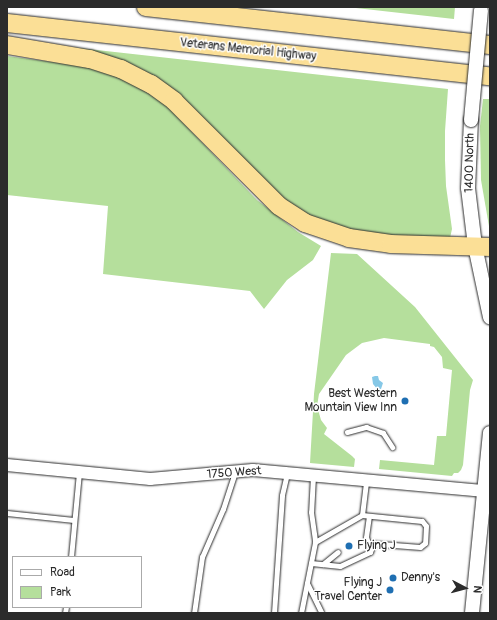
<!DOCTYPE html>
<style>
body{margin:0}
#map{position:relative;width:497px;height:620px;overflow:hidden;background:#fff;font-family:Pangolin,sans-serif}
div>[style]{position:absolute}
.green>*{inset:0;background:#b5df9c}
.water>*{inset:0;background:#86c8e7}
.roads{filter:drop-shadow(0 0 1px #2b2b2b) drop-shadow(0 0 1px #2b2b2b)}
.service>*{height:5px;margin:-2.5px;padding:0 2.5px;transform-origin:2.5px;border-radius:2.5px;background:#fff}
.tertiary>*{height:12px;margin:-6px;padding:0 6px;transform-origin:6px;border-radius:6px;background:#fff}
.secondary>*{height:14px;margin:-7px;padding:0 7px;transform-origin:7px;border-radius:7px;background:#fff}
.motorway>*{height:18px;margin:-9px;padding:0 9px;transform-origin:9px;border-radius:9px;background:#fbdf96}
.bridges{filter:drop-shadow(0 0 1px #2b2b2b) drop-shadow(0 0 1px #2b2b2b)}
.secondary-bridge>*{height:14px;margin:-7px;padding:0 7px;transform-origin:7px;border-radius:7px;background:#fff}
.dots>*{width:11px;height:11px;translate:-50% -50%;box-sizing:border-box;border:2px solid #fff;border-radius:50%}
span{translate:-50% -50%;white-space:nowrap;text-align:center;line-height:1.15;-webkit-text-stroke:3px #fff;paint-order:stroke}
.street-label{font-size:12px;color:#2b2b2b}
.poi-label{font-size:12px;color:#2b2b2b}
.right{translate:-100% -50%;text-align:right}
.left{translate:0 -50%;text-align:left}
.frame{position:absolute;inset:0;border:8px solid #2b2b2b;pointer-events:none}
.legend{position:absolute;left:12px;top:556px;width:130px;height:52px;box-sizing:border-box;background:#fff;border:1px solid #aaa;margin:0;padding:5px 7px;list-style:none;font-size:12px;color:#2b2b2b}
.legend li{display:flex;align-items:center;gap:8px;height:20px}
.legend b{width:20px;border:1px solid #aaa}
.north{position:absolute;left:445px;top:568px;width:40px;height:40px;-webkit-text-stroke:3px #fff;paint-order:stroke;rotate:96deg;font-size:11px;font-weight:700;line-height:16px;text-align:center;color:#2b2b2b}
.north::after{content:'';display:block;margin:auto;width:14px;height:18px;background:#2b2b2b;clip-path:polygon(50% 0,100% 100%,50% 72%,0 100%)}
</style>
<div id="map">
<div class="green">
<div style="clip-path:polygon(347px 7px,455px 7px,454px 19px)"></div>
<div style="clip-path:polygon(61px 46px,448px 89px,445px 131px,445px 160px,446px 186px,452px 229px,450px 238px,442px 239px,366px 234px,326px 225px,287px 204px,202px 120px)"></div>
<div style="clip-path:polygon(7px 56px,90px 67px,120px 78px,145px 91px,167px 106px,257px 200px,298px 232px,321px 246px,313px 260px,287px 280px,264px 309px,250px 291px,103px 274px,108px 206px,7px 195px)"></div>
<div style="clip-path:polygon(483px 99px,490px 99px,490px 232px,481px 180px,480px 126px)"></div>
<div style="clip-path:polygon(331px 253px,357px 254px,415px 307px,473px 380px,470px 390px,463px 465px,461px 470px,458px 473px,454px 473px,452px 476px,379px 469px,380px 460px,434px 465px,437px 436px,446px 436px,452px 370px,443px 368px,442px 357px,434px 347px,430px 346px,430px 344px,384px 338px,362px 343px,346px 355px,319px 394px,317px 406px,321px 420px,327px 428px,324px 434px,352px 456px,355px 459px,354px 467px,310px 463px,314px 394px)"></div>
</div>
<div class="water">
<div style="clip-path:polygon(375px 376px,378px 376px,379px 380px,383px 383px,381px 389px,378px 390px,373px 384px,372px 377px)"></div>
</div>
<div class="roads">
<div class="service">
<div style="left:347px;top:432px;width:20px;rotate:-15deg"></div>
<div style="left:366px;top:427px;width:18px;rotate:19deg"></div>
<div style="left:383px;top:433px;width:17px;rotate:57deg"></div>
<div style="left:313px;top:476px;width:36px;rotate:93deg"></div>
<div style="left:311px;top:512px;width:30px;rotate:82deg"></div>
<div style="left:7px;top:513px;width:67px;rotate:6deg"></div>
<div style="left:362px;top:515px;width:60px;rotate:5.7deg"></div>
<div style="left:422px;top:521px;width:6px;rotate:51deg"></div>
<div style="left:426px;top:526px;width:17px;rotate:93deg"></div>
<div style="left:425px;top:543px;width:6px;rotate:141deg"></div>
<div style="left:420px;top:547px;width:52px;rotate:-175.6deg"></div>
<div style="left:368px;top:543px;width:6px;rotate:-108deg"></div>
<div style="left:366px;top:537px;width:21px;rotate:-82deg"></div>
<div style="left:71px;top:557px;width:85px;rotate:-84.6deg"></div>
<div style="left:311px;top:563px;width:29px;rotate:6deg"></div>
<div style="left:340px;top:566px;width:33px;rotate:-25deg"></div>
<div style="left:370px;top:552px;width:9px;rotate:-69deg"></div>
<div style="left:323px;top:564px;width:19px;rotate:-39deg"></div>
<div style="left:307px;top:583px;width:32px;rotate:64deg"></div>
<div style="left:65px;top:613px;width:6px;rotate:-81deg"></div>
<div style="left:194px;top:613px;width:57px;rotate:-81.9deg"></div>
<div style="left:202px;top:557px;width:52px;rotate:-66.4deg"></div>
<div style="left:223px;top:509px;width:39px;rotate:-72deg"></div>
<div style="left:274px;top:613px;width:118px;rotate:-86.1deg"></div>
<div style="left:282px;top:495px;width:23px;rotate:-77deg"></div>
<div style="left:301px;top:613px;width:72px;rotate:-78.8deg"></div>
<div style="left:315px;top:542px;width:54px;rotate:-29.9deg"></div>
<div style="left:362px;top:515px;width:34px;rotate:-83deg"></div>
</div>
<div class="tertiary">
<div style="left:7px;top:465px;width:144px;rotate:5.6deg"></div>
<div style="left:150px;top:479px;width:103px;rotate:-5deg"></div>
<div style="left:253px;top:470px;width:233px;rotate:5.2deg"></div>
</div>
<div class="secondary">
<div style="left:471px;top:120px;width:68px;rotate:92.5deg"></div>
<div style="left:468px;top:188px;width:58px;rotate:83.1deg"></div>
<div style="left:475px;top:246px;width:73px;rotate:78.1deg"></div>
<div style="left:472px;top:613px;width:181px;rotate:-84.3deg"></div>
</div>
<div class="motorway">
<div style="left:146px;top:7px;width:346px;rotate:6.3deg"></div>
<div style="left:7px;top:23px;width:486px;rotate:6.3deg"></div>
<div style="left:7px;top:45px;width:84px;rotate:9.6deg"></div>
<div style="left:90px;top:59px;width:33px;rotate:18deg"></div>
<div style="left:121px;top:69px;width:34px;rotate:27deg"></div>
<div style="left:151px;top:84px;width:29px;rotate:36deg"></div>
<div style="left:174px;top:101px;width:148px;rotate:45deg"></div>
<div style="left:279px;top:206px;width:31px;rotate:33deg"></div>
<div style="left:305px;top:223px;width:46px;rotate:18.8deg"></div>
<div style="left:349px;top:238px;width:42px;rotate:8.1deg"></div>
<div style="left:391px;top:244px;width:99px;rotate:1.7deg"></div>
</div>
</div>
<div class="bridges">
<div class="secondary-bridge">
<div style="left:471px;top:120px;width:110px;rotate:-84.8deg"></div>
</div>
</div>
<div class="dots">
<div style="left:405px;top:401px;background:#1f6fb2"></div>
<div style="left:349px;top:546px;background:#1f6fb2"></div>
<div style="left:393px;top:578px;background:#1f6fb2"></div>
<div style="left:390px;top:590px;background:#1f6fb2"></div>
</div>
<div class="street-label">
<span style="left:248px;top:50px;rotate:6deg">Veterans Memorial Highway</span>
<span style="left:470px;top:163px;rotate:-89deg">1400 North</span>
<span style="left:234px;top:473px;rotate:-4deg">1750 West</span>
</div>
<div class="poi-label">
<span class="right" style="left:397px;top:401px">Best Western<br>Mountain View Inn</span>
<span class="left" style="left:357px;top:546px">Flying J</span>
<span class="left" style="left:401px;top:578px">Denny's</span>
<span class="right" style="left:382px;top:590px">Flying J<br>Travel Center</span>
</div>
<div class="frame"></div>
<ul class="legend">
<li><b style="height:5px;background:#fff"></b>Road</li>
<li><b style="height:11px;background:#b5df9c"></b>Park</li>
</ul>
<div class="north">N</div>
</div>
